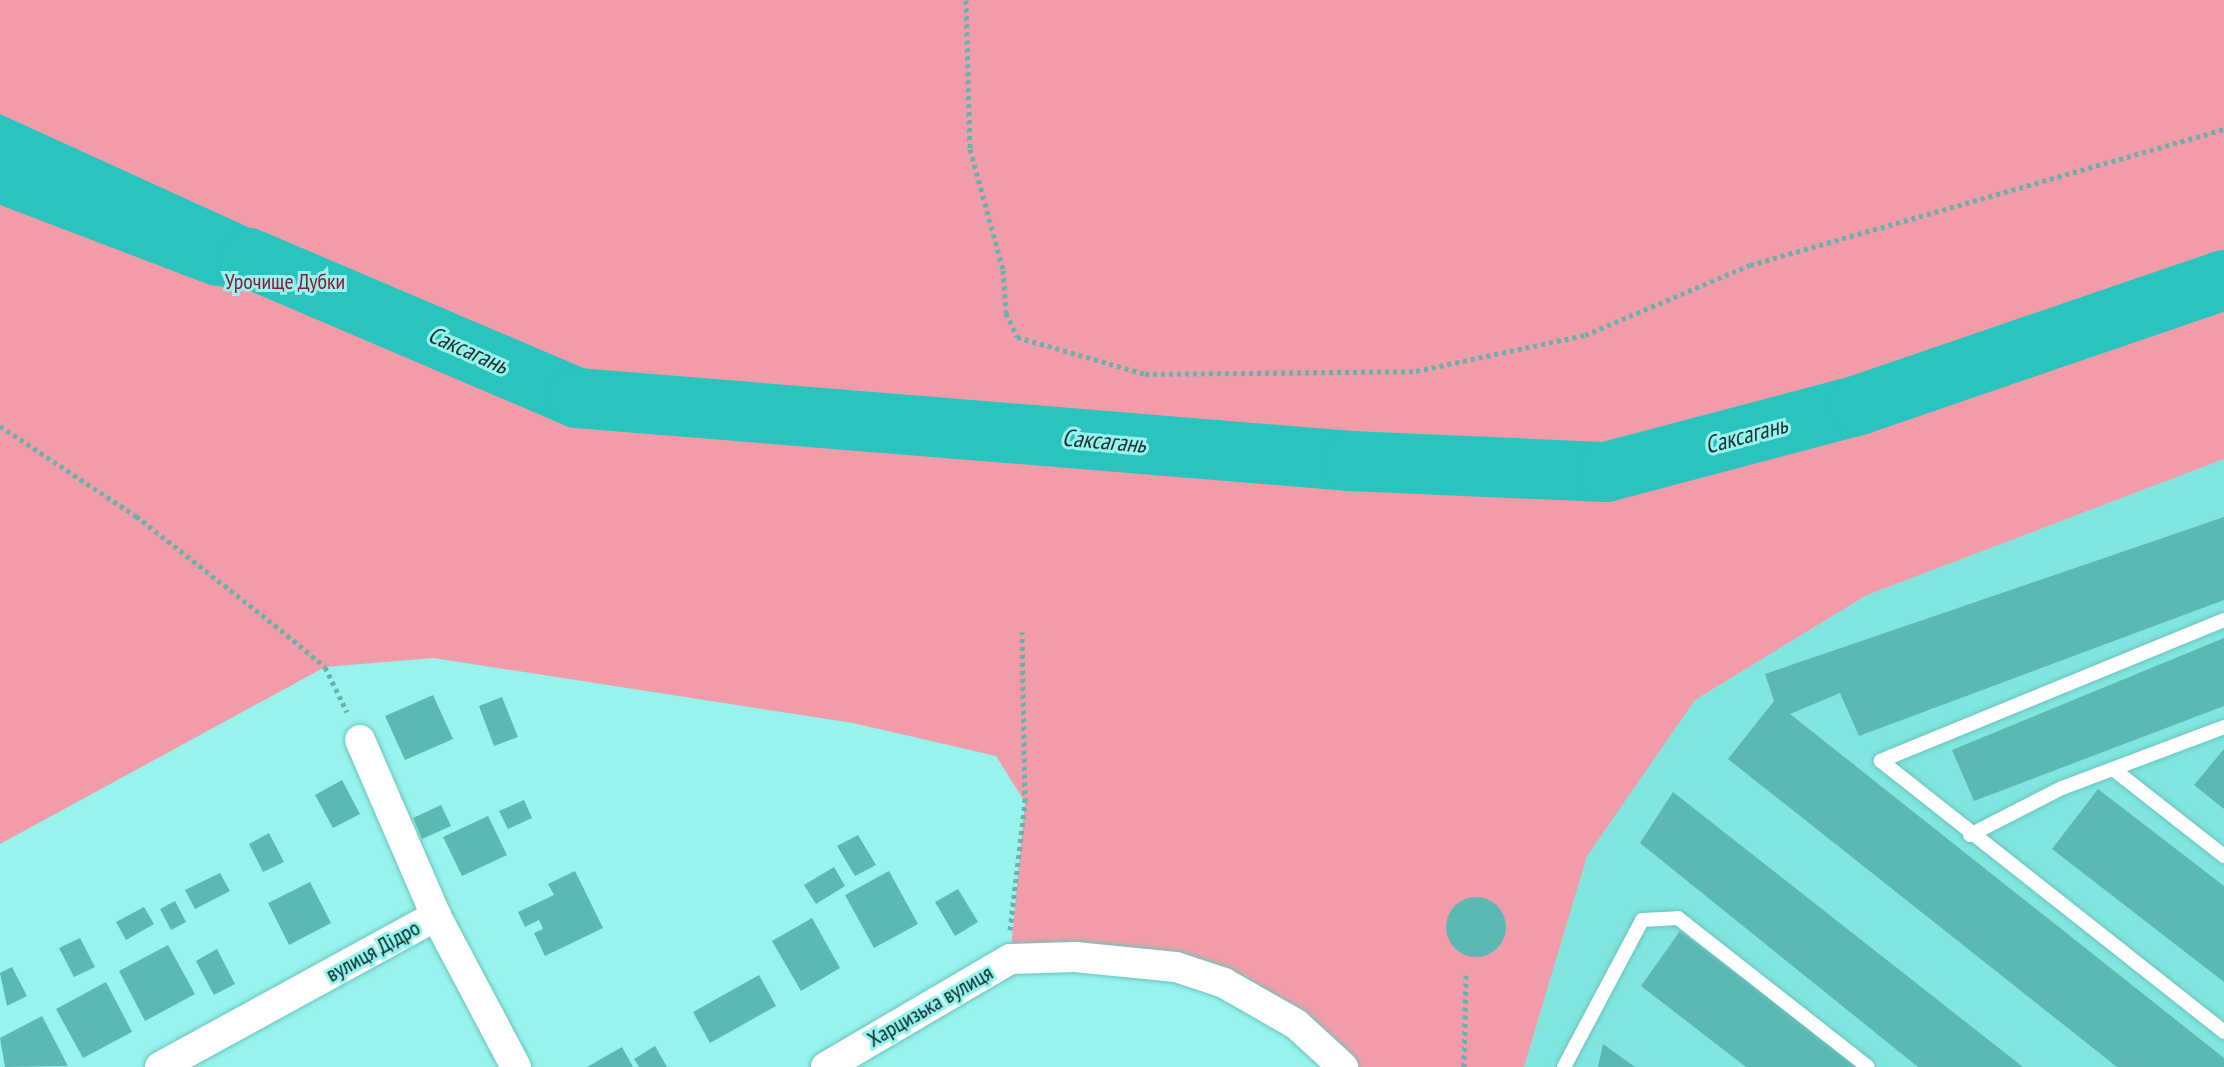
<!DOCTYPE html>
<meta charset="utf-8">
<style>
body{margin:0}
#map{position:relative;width:2224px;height:1067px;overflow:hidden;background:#98f3ed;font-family:"PT Sans Narrow",sans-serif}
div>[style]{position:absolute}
.built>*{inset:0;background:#81e6df}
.green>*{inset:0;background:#f39ca9}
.water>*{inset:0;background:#29c4bd}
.river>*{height:60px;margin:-30px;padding:0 30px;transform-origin:30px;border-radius:30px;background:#29c4bd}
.building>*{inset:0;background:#5cb8b2}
.round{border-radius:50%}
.path>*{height:5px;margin-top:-2.5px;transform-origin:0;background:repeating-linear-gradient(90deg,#68b2ad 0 4px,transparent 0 8px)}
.roads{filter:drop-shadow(0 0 2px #69c4be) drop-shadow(0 0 2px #69c4be)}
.service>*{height:14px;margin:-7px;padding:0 7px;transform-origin:7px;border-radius:7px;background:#fff}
.minor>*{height:30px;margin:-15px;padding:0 15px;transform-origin:15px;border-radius:15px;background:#fff}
span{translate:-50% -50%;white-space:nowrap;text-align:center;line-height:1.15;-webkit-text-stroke:6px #98f3ed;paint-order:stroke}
.park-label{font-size:22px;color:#8c183b}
.street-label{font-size:22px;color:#002524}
.water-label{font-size:24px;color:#193130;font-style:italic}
</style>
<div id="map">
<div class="built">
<div style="clip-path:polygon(2224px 459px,2224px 1067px,1524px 1067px,1587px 855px,1695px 700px,1867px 595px)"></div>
</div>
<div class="green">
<div style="clip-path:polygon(0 0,2224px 0,2224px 459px,1867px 595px,1695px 700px,1587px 856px,1524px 1067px,1343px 1067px,1224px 983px,1010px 959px,1025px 802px,996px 756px,853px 723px,433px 658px,325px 667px,0 844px)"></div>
</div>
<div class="water">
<div style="clip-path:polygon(0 114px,287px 245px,324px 286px,278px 294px,210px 285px,0 205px)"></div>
</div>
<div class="river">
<div style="left:249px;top:258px;width:357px;rotate:23.1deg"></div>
<div style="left:577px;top:398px;width:777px;rotate:4.65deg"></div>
<div style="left:1351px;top:461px;width:255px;rotate:2.5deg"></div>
<div style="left:1606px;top:472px;width:262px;rotate:-14.8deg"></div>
<div style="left:1859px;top:405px;width:386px;rotate:-18.9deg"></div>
</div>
<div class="building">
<div style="clip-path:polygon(2224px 517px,2224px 600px,1859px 736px,1840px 693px,1790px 714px,2224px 1058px,2224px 1067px,2117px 1067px,1728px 759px,1774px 701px,1765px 674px)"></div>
<div style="clip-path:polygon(2224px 638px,2224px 706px,1974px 801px,1952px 750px)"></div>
<div style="clip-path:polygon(433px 695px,453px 739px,405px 760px,385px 716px)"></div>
<div style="clip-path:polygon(502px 697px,518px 737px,494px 746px,479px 706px)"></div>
<div style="clip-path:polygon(2224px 749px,2224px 809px,2194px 785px)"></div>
<div style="clip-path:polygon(342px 780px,360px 814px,333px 828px,315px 795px)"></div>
<div style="clip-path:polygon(2098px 789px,2224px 886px,2224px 982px,2052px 849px)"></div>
<div style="clip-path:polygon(1673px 792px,2023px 1067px,1918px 1067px,1640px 843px)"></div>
<div style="clip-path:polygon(524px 800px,532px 818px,508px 829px,499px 811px)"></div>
<div style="clip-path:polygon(441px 805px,451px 826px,422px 839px,413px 818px)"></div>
<div style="clip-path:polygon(488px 816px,507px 855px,462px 876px,443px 837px)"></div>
<div style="clip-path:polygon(269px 833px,284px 862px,263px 872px,249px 844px)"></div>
<div style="clip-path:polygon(858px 835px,876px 865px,855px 876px,837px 846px)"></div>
<div style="clip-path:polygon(834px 867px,845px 886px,816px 904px,804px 885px)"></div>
<div style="clip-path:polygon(575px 871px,603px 928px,545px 956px,534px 933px,543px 929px,539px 920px,525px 927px,518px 912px,554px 895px,548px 884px)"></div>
<div style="clip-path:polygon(889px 871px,918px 924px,874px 948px,845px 895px)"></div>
<div style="clip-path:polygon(220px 873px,230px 891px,195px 909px,185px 890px)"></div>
<div style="clip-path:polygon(310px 882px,331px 923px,289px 945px,268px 903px)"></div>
<div style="clip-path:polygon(958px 889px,978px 922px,955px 936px,935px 902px)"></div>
<div class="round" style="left:1446px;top:897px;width:60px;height:60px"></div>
<div style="clip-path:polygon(175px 901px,186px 922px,171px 930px,160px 909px)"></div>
<div style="clip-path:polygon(144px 907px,154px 924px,126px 940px,116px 922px)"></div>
<div style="clip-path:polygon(812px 918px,840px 968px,801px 991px,772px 941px)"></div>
<div style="clip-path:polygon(1680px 931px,1862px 1067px,1746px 1067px,1641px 986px)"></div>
<div style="clip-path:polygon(80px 938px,95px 967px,74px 977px,59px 948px)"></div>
<div style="clip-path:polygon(168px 945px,195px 994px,145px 1021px,119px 971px)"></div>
<div style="clip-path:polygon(217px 949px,235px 984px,214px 995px,196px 961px)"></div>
<div style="clip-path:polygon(12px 967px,27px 996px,7px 1006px,0 973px)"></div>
<div style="clip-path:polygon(759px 975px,776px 1006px,710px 1043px,693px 1012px)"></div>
<div style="clip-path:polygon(106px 982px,132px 1032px,83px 1058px,56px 1009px)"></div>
<div style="clip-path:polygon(42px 1016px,68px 1066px,5px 1067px,0 1038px)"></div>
<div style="clip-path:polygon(1603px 1044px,1635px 1067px,1598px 1067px)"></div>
<div style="clip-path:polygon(655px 1046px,667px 1067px,639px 1067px,634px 1059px)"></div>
<div style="clip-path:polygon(622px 1047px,633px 1067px,587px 1067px)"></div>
</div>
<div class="path">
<div style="left:966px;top:0;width:149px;rotate:88.5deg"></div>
<div style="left:970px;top:149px;width:125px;rotate:74.7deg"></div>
<div style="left:1003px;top:270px;width:43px;rotate:86deg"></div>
<div style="left:1006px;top:313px;width:26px;rotate:65deg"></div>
<div style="left:1017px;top:337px;width:133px;rotate:16.1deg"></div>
<div style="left:1145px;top:374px;width:271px;rotate:-0.6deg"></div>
<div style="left:1416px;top:371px;width:173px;rotate:-12deg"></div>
<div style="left:1585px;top:335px;width:179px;rotate:-23deg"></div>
<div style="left:1750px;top:265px;width:493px;rotate:-16deg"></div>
<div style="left:0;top:426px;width:163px;rotate:33.5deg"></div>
<div style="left:136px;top:516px;width:192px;rotate:38.2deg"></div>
<div style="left:287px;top:635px;width:50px;rotate:40.1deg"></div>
<div style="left:325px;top:667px;width:50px;rotate:63.9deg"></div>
<div style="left:1010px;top:930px;width:129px;rotate:-83.3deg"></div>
<div style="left:1025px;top:802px;width:170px;rotate:-91deg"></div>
<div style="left:1464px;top:1067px;width:95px;rotate:-88.8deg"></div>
</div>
<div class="roads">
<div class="service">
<div style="left:2224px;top:620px;width:371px;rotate:157.7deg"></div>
<div style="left:1881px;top:761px;width:437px;rotate:38.3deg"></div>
<div style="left:2113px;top:769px;width:141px;rotate:38.1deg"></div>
<div style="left:1970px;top:835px;width:103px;rotate:-27.1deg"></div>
<div style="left:2062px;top:788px;width:173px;rotate:-20.6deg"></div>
<div style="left:1564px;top:1067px;width:166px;rotate:-62deg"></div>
<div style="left:1642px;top:920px;width:36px;rotate:-3deg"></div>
<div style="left:1678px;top:918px;width:241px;rotate:38.1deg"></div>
</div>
<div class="minor">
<div style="left:360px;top:740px;width:192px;rotate:66.6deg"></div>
<div style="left:160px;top:1067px;width:315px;rotate:-28.7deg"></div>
<div style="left:436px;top:916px;width:171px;rotate:62.1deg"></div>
<div style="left:826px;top:1067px;width:213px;rotate:-30.4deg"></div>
<div style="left:1010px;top:959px;width:65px;rotate:-1.8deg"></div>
<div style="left:1075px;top:957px;width:101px;rotate:5.7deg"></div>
<div style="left:1176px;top:967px;width:51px;rotate:18.4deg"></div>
<div style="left:1224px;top:983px;width:83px;rotate:29.7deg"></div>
<div style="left:1296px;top:1024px;width:64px;rotate:42.5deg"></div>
</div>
</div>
<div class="park-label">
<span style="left:285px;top:282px">Урочище Дубки</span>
</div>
<div class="street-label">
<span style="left:373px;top:951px;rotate:-29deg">вулиця Дідро</span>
<span style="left:930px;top:1006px;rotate:-30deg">Харцизька вулиця</span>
</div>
<div class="water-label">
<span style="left:468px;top:350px;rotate:24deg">Саксагань</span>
<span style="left:1746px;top:435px;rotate:-15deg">Саксагань</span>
<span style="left:1104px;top:441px;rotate:5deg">Саксагань</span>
</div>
</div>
